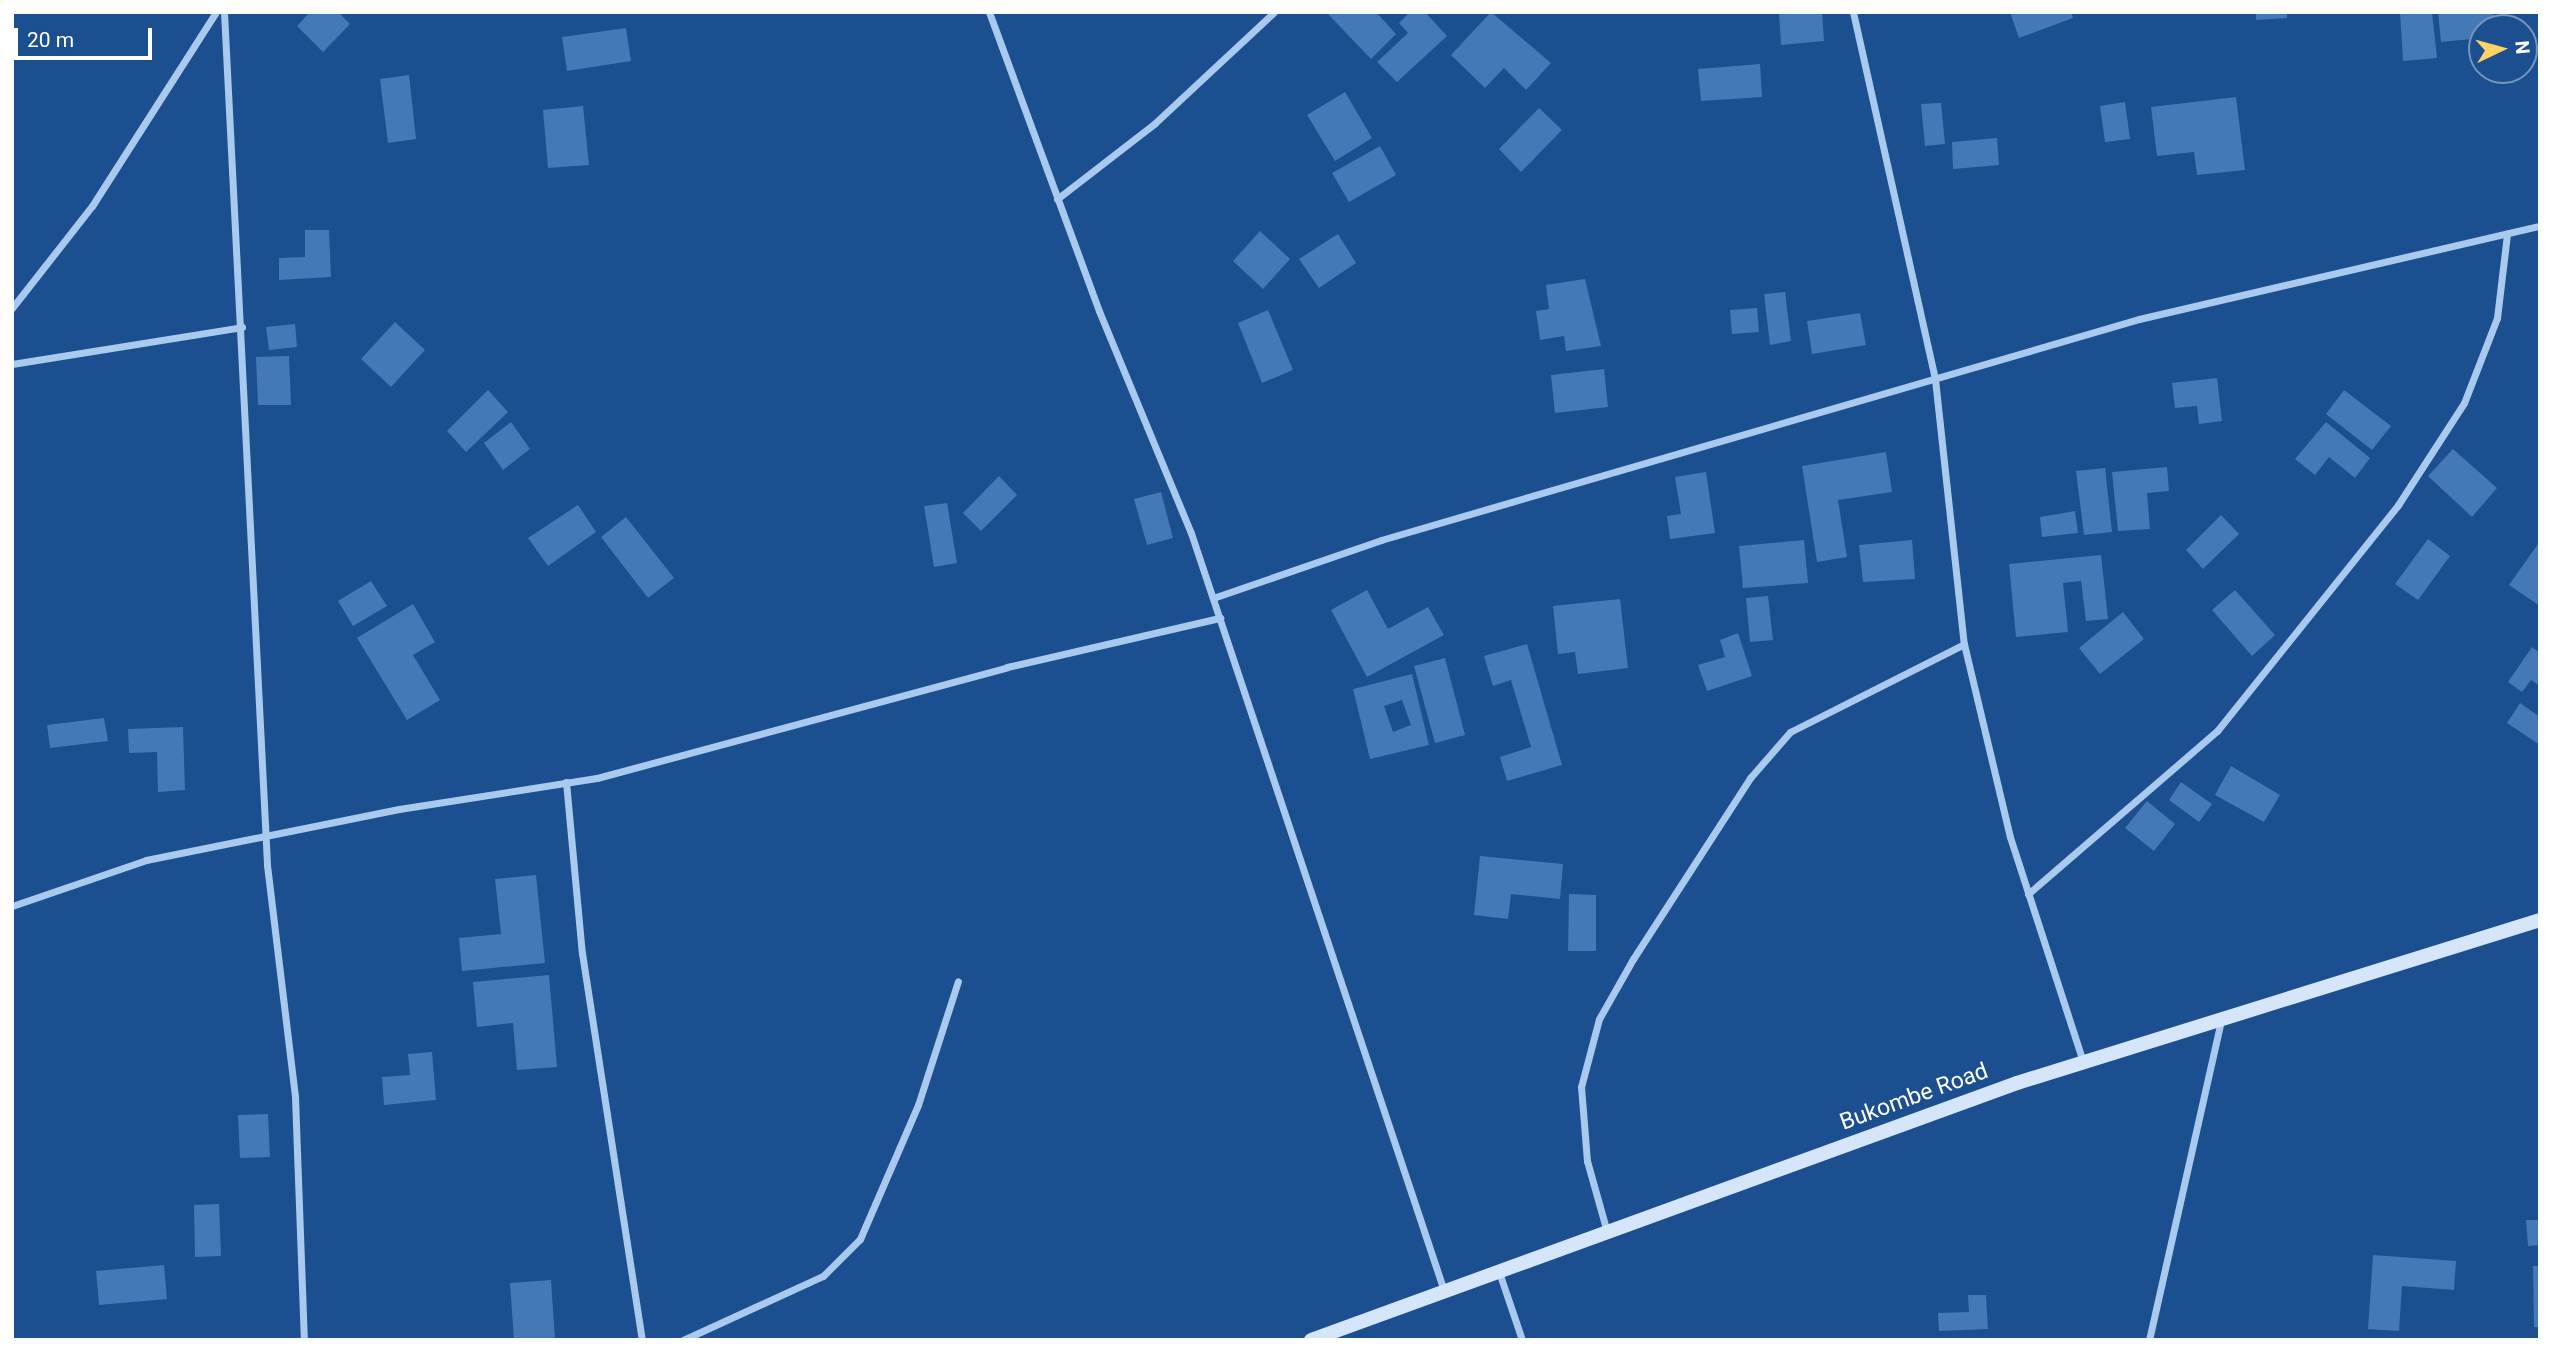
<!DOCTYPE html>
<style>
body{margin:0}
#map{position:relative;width:2552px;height:1352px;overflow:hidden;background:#1b4f8f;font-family:Roboto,sans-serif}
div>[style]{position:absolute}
.building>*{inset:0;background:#4478b7}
.street>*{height:7px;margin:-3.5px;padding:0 3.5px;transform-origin:3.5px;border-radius:3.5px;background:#a9c9ee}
.secondary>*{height:14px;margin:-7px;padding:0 7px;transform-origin:7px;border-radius:7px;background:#d6e6fa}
span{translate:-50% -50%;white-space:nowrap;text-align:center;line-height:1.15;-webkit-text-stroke:5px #1b4f8f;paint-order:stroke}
.street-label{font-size:23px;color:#fff}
.frame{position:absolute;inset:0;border:14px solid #fff;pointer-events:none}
.north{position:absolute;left:2468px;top:14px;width:70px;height:70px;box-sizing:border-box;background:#1b4f8f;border:2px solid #7695bc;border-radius:50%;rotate:85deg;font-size:19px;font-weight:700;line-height:28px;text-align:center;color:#fff}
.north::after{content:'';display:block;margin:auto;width:24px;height:32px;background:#ffd166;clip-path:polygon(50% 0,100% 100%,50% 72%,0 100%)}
.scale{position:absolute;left:14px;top:28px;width:138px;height:32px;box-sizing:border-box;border:4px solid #fff;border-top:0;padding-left:9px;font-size:21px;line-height:24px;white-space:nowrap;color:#fff;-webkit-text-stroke:5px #1b4f8f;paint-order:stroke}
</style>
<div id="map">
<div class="building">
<div style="clip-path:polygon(310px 12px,338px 12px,350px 24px,323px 52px,297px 26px)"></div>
<div style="clip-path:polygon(1326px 12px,1376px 12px,1396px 34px,1371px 59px)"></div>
<div style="clip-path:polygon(1410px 12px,1425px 12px,1447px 36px,1397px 82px,1377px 62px,1408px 33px,1399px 23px)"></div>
<div style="clip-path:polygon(1491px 12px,1551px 63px,1526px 90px,1504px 68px,1485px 88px,1451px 55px)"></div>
<div style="clip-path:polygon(1779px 12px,1822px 12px,1824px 41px,1781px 45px)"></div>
<div style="clip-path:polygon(2010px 12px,2071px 12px,2073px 18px,2019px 38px)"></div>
<div style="clip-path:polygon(2256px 12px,2287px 12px,2287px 18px,2256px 20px)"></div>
<div style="clip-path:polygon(2400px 12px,2432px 12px,2437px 58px,2403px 61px)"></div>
<div style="clip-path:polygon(2438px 12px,2493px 12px,2495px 28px,2482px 28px,2482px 38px,2441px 42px)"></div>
<div style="clip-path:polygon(626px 28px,631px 61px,567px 71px,562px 37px)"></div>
<div style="clip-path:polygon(1760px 64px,1762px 97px,1701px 101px,1698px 69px)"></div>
<div style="clip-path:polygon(409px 75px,416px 139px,388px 143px,380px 79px)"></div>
<div style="clip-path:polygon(1345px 92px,1372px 138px,1335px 161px,1307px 115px)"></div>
<div style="clip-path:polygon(2236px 97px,2245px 170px,2197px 175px,2194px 152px,2157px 156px,2151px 107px)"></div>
<div style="clip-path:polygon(2125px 102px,2130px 139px,2105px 142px,2100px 106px)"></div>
<div style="clip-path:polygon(1941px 103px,1945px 144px,1925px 146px,1921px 104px)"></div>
<div style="clip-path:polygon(583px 106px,589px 165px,548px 168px,543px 110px)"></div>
<div style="clip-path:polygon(1539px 108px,1562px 130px,1521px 172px,1499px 149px)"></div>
<div style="clip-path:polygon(1997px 138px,1999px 165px,1953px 169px,1952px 142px)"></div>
<div style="clip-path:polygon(1380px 146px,1396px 175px,1349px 202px,1332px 173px)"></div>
<div style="clip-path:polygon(305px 230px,329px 230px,331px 277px,279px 280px,279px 258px,305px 257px)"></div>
<div style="clip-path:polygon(1260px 231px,1290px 259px,1263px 289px,1233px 261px)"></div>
<div style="clip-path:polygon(1338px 234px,1356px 263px,1319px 288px,1299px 259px)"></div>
<div style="clip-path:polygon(1585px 279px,1601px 346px,1566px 351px,1564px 336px,1540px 340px,1536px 311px,1549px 309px,1546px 285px)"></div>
<div style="clip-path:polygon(1785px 292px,1791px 341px,1770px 345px,1764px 294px)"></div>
<div style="clip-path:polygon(1757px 308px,1759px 332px,1732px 334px,1730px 310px)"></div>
<div style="clip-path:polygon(1268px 310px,1293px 370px,1262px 383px,1238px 323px)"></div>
<div style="clip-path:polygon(1860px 313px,1866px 345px,1812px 354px,1807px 321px)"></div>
<div style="clip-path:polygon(395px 322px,425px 350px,391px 387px,361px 359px)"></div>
<div style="clip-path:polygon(295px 324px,297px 347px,269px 350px,266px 327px)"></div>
<div style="clip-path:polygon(289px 356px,291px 405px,258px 405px,256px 357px)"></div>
<div style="clip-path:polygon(1604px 369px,1608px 407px,1555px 413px,1551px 375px)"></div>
<div style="clip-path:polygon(2217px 378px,2222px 421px,2199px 424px,2197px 406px,2175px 408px,2172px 383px)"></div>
<div style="clip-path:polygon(488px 390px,508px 412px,466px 452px,447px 431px)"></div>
<div style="clip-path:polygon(2344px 390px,2391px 426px,2372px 450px,2326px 414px)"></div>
<div style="clip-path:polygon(511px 422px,530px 449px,503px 470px,484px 443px)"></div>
<div style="clip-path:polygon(2326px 422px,2370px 458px,2355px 478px,2329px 457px,2315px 475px,2295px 459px)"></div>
<div style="clip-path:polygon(2453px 449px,2497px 488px,2472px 517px,2428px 476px)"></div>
<div style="clip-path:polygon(1886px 452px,1892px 492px,1838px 500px,1847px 557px,1817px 562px,1802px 466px)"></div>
<div style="clip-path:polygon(2167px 467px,2169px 491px,2147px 493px,2150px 529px,2118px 531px,2112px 472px)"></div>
<div style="clip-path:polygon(2105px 468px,2112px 532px,2084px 535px,2076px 471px)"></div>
<div style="clip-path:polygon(1706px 472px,1715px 533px,1670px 539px,1667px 516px,1681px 514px,1675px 477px)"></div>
<div style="clip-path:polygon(999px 476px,1017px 495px,981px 531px,963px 513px)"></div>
<div style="clip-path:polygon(1161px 492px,1173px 538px,1147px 545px,1134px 499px)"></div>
<div style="clip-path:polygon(947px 503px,957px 563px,934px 567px,924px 506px)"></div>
<div style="clip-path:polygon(578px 505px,596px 532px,548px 566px,528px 538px)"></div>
<div style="clip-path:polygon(2075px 511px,2078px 533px,2042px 537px,2040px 517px)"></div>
<div style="clip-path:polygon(2221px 515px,2239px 534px,2203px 569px,2186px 550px)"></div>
<div style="clip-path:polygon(626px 517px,674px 578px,648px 598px,601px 537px)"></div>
<div style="clip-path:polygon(2428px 539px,2450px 556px,2418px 600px,2395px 584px)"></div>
<div style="clip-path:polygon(1804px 540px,1808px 583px,1743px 588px,1739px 546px)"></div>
<div style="clip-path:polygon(1912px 540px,1915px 579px,1863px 582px,1859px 545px)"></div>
<div style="clip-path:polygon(2540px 541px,2540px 606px,2509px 585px)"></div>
<div style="clip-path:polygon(2101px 555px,2108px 619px,2086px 621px,2081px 581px,2063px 583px,2068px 632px,2016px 637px,2009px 564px)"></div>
<div style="clip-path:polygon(371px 581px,387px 606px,353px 626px,338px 601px)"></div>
<div style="clip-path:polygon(1367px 590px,1388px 629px,1428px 607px,1444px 635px,1367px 677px,1331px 610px)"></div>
<div style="clip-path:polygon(2235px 590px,2275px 635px,2252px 656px,2212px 610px)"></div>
<div style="clip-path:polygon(1768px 596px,1773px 640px,1750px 642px,1746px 598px)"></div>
<div style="clip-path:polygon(1620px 599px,1628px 668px,1578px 674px,1575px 652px,1558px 654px,1553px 606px)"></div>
<div style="clip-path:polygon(413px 604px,435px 642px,413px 655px,440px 700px,407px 720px,357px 638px)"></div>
<div style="clip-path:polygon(2123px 612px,2144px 639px,2100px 674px,2079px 648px)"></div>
<div style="clip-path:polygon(1738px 633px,1752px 676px,1707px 691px,1698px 665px,1725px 657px,1720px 640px)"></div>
<div style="clip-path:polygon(1527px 644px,1562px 765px,1507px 781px,1500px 757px,1531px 747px,1511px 680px,1493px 686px,1484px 656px)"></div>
<div style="clip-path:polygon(2532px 647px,2540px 653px,2540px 686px,2531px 680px,2522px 692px,2508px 682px)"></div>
<div style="clip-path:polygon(1445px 658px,1465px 735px,1435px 743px,1414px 666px)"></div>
<div style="clip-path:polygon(evenodd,1412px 674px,1429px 745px,1370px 759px,1353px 689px,1412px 674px,1402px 700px,1411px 725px,1393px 732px,1384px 706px,1402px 700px)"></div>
<div style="clip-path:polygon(2520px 703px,2540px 717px,2540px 745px,2507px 723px)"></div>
<div style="clip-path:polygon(104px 718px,108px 741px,50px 748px,47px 725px)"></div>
<div style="clip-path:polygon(183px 727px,185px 790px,158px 792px,157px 752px,129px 753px,128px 729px)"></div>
<div style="clip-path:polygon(2231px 766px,2280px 795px,2264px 822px,2215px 795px)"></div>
<div style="clip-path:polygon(2181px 782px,2212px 804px,2199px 822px,2169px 800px)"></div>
<div style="clip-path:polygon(2147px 801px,2175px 824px,2154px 851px,2125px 828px)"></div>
<div style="clip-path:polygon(1480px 856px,1563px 864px,1560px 899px,1511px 894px,1508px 919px,1474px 915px)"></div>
<div style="clip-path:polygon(536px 875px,545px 963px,462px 971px,459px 938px,501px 934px,495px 879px)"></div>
<div style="clip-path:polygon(1569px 894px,1596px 895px,1596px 951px,1568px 951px)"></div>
<div style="clip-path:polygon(549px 975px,557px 1067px,517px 1070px,513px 1023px,477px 1027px,473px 982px)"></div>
<div style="clip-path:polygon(432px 1052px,436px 1100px,384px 1105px,382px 1077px,410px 1075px,408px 1054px)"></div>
<div style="clip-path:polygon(268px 1114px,270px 1157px,240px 1158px,238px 1115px)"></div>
<div style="clip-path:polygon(219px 1204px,221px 1256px,195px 1257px,194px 1205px)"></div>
<div style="clip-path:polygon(2526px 1220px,2540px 1220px,2540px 1245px,2528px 1246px)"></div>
<div style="clip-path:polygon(2373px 1255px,2456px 1261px,2454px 1290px,2402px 1286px,2399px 1331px,2368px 1329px)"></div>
<div style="clip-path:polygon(164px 1265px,167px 1299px,99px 1305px,96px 1271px)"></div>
<div style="clip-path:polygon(2533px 1266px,2540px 1266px,2540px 1327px,2534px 1327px)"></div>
<div style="clip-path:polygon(551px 1280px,555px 1340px,514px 1340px,510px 1283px)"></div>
<div style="clip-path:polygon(1968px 1295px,1986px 1295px,1988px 1329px,1939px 1331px,1938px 1313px,1969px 1312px)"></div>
</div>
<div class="street">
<div style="left:224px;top:12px;width:854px;rotate:87.11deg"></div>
<div style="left:267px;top:865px;width:234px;rotate:83.1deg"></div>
<div style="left:295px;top:1097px;width:243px;rotate:87.9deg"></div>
<div style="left:989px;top:12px;width:319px;rotate:69.8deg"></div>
<div style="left:1099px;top:311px;width:240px;rotate:67.5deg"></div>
<div style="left:1191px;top:533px;width:799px;rotate:71.54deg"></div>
<div style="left:1853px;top:12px;width:376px;rotate:77.4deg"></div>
<div style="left:1935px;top:379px;width:267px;rotate:83.8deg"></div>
<div style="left:1964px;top:644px;width:198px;rotate:76.6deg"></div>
<div style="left:2010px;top:837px;width:237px;rotate:72deg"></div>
<div style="left:1057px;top:199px;width:123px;rotate:-37.7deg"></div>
<div style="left:1154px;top:124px;width:164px;rotate:-43deg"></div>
<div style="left:12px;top:308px;width:130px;rotate:-51.9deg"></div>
<div style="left:92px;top:206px;width:230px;rotate:-57.4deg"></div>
<div style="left:12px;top:364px;width:233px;rotate:-9.1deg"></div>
<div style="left:1213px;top:598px;width:178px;rotate:-19deg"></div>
<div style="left:1381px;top:540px;width:790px;rotate:-16.25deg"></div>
<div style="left:2139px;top:319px;width:412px;rotate:-13.1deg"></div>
<div style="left:566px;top:782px;width:172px;rotate:84.7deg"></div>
<div style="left:582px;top:953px;width:392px;rotate:81.2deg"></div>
<div style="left:2028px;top:894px;width:250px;rotate:-40.8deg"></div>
<div style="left:2217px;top:731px;width:290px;rotate:-51.3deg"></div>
<div style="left:2398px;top:505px;width:121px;rotate:-57.1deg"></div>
<div style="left:2464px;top:403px;width:91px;rotate:-68.8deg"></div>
<div style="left:2497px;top:318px;width:85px;rotate:-83.2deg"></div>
<div style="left:12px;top:906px;width:142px;rotate:-18.9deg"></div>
<div style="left:146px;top:860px;width:258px;rotate:-11.4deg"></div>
<div style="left:399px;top:809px;width:200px;rotate:-8.9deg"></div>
<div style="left:597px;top:778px;width:425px;rotate:-15.1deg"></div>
<div style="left:1007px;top:667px;width:219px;rotate:-13deg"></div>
<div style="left:1607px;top:1232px;width:74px;rotate:-105.7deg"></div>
<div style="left:1587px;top:1161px;width:74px;rotate:-94.6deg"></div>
<div style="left:1581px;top:1087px;width:70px;rotate:-75.2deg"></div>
<div style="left:1599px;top:1019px;width:69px;rotate:-60.5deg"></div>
<div style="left:1633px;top:959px;width:216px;rotate:-57.1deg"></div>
<div style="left:1750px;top:778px;width:61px;rotate:-49deg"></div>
<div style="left:1790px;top:732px;width:195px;rotate:-26.8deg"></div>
<div style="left:1499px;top:1272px;width:72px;rotate:71.3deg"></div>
<div style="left:683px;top:1340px;width:154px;rotate:-24.6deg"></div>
<div style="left:823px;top:1276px;width:52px;rotate:-45deg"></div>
<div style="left:860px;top:1239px;width:146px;rotate:-66.6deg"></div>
<div style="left:918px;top:1105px;width:130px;rotate:-72.1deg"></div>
<div style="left:2149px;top:1340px;width:328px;rotate:-77.3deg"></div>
</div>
<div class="secondary">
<div style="left:1311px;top:1340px;width:751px;rotate:-20deg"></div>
<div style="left:2017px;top:1083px;width:548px;rotate:-17.31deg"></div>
</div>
<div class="street-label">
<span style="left:1914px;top:1097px;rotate:-20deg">Bukombe Road</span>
</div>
<div class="frame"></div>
<div class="north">N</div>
<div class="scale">20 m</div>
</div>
